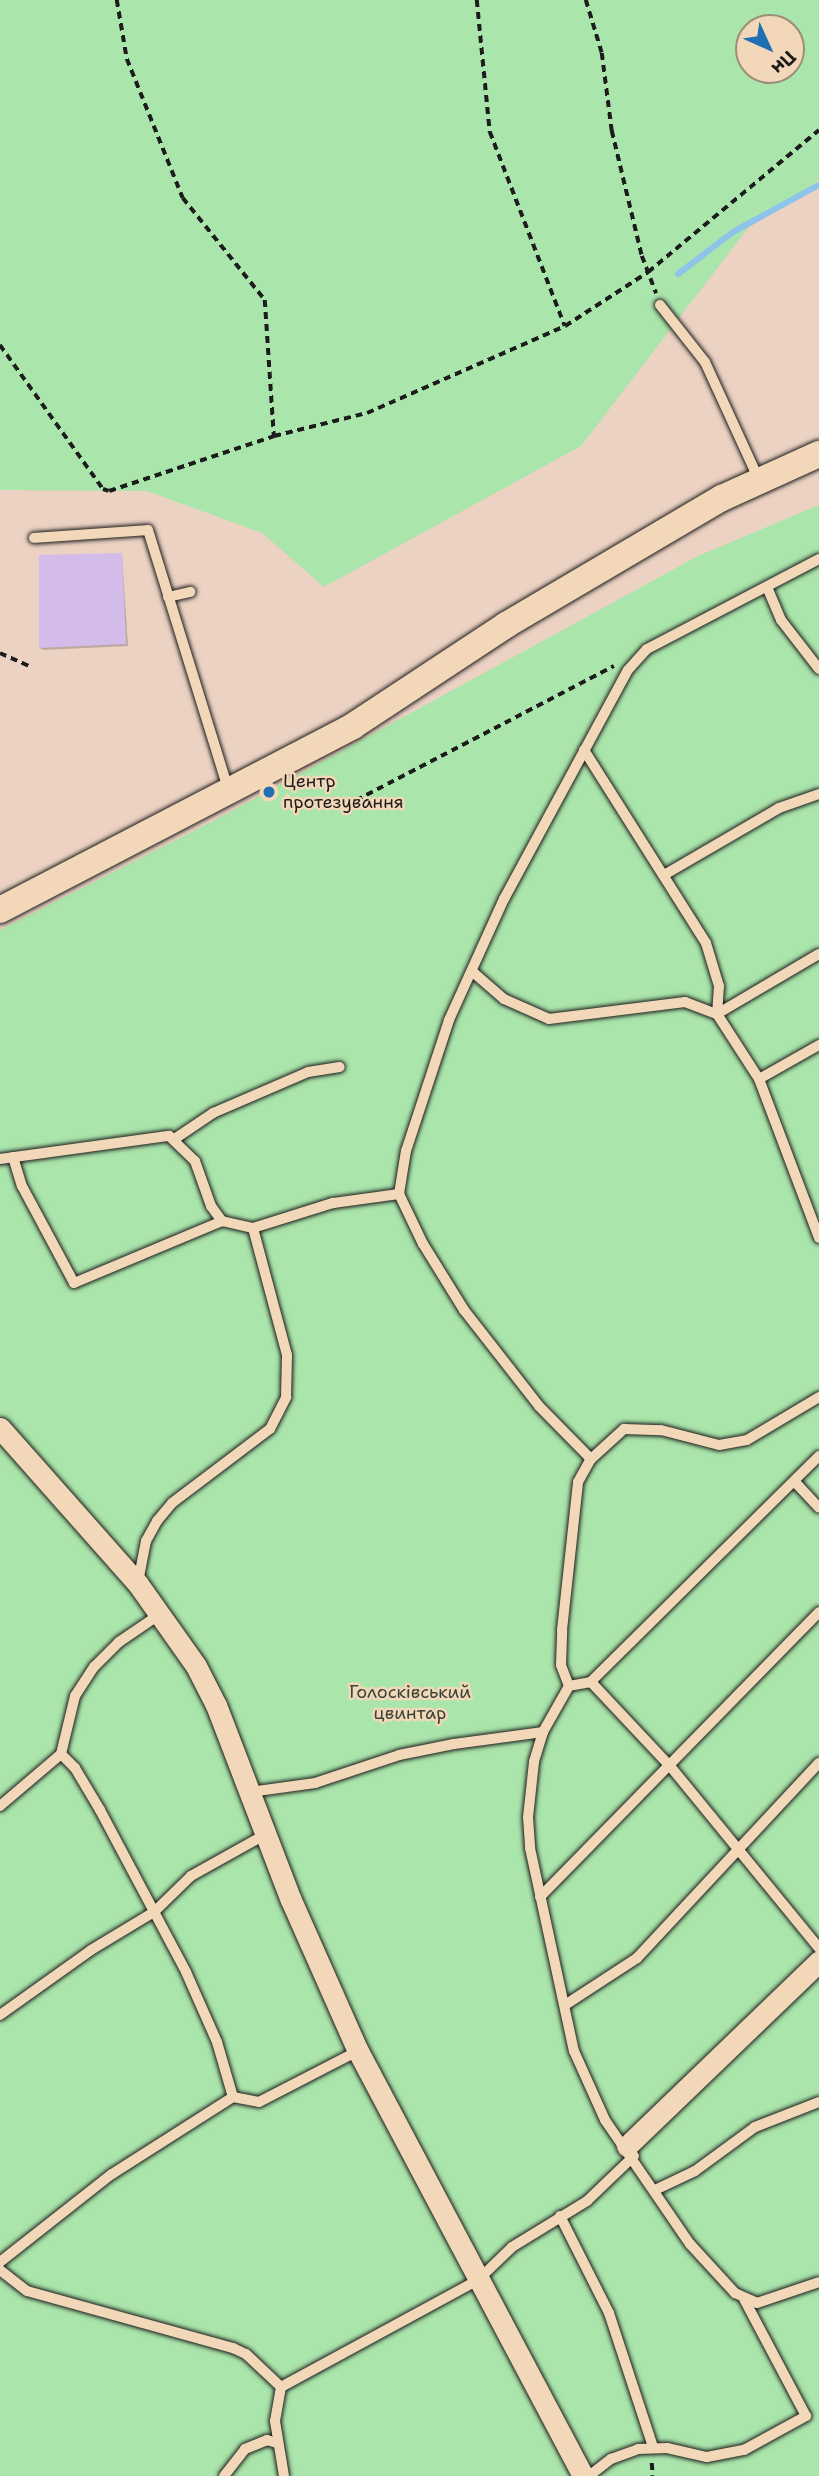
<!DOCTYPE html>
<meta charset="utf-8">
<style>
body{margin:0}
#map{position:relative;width:819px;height:2476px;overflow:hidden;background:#ecd2c3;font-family:"Shantell Sans",sans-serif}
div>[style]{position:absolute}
.green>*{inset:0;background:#aae5ab}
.shadow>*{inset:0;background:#0003}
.stream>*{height:6px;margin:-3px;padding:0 3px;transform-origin:3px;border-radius:3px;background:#8ec3eb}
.building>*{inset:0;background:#d3bbea}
.path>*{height:3.5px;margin-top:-1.75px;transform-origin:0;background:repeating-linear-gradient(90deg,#1c1c1c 0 7px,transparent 0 12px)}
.roads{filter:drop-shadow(0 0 2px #1c1c1c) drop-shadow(0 0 2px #1c1c1c)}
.service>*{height:10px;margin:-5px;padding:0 5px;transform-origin:5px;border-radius:5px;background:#f2d8b9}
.minor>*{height:21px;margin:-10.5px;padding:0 10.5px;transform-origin:10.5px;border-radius:10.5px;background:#f2d8b9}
.tertiary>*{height:26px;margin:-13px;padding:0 13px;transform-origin:13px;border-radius:13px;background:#f2d8b9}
.dots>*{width:19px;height:19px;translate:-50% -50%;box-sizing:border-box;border:4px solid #f2d8b9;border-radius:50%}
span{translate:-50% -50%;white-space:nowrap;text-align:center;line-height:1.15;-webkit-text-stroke:5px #f2d8b9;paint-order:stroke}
.poi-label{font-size:18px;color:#1c1c1c}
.left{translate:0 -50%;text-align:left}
.park-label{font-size:18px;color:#384439}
.north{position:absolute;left:735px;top:14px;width:70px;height:70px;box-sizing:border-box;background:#f2d8b9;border:2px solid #9c8d7a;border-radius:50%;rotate:135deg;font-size:19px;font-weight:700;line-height:28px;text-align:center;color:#1c1c1c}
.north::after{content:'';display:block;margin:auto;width:24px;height:32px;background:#1f6fb2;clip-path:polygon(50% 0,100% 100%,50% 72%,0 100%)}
</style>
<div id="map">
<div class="green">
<div style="clip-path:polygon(evenodd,0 0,819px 0,819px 180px,748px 228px,581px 446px,324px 587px,262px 533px,147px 491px,0 490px,0 0,749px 28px,791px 28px,791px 70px,749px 70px,749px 28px)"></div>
<div style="clip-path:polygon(819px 505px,819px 2476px,0 2476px,0 930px,217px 819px,698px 556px)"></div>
</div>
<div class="shadow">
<div style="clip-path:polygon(122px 555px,128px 646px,43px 650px,40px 648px)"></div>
</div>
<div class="stream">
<div style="left:678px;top:274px;width:69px;rotate:-37.4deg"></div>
<div style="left:733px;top:232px;width:98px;rotate:-28.7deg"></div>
</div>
<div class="building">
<div style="clip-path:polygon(122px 553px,126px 644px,39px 648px,39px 555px)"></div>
</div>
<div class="path">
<div style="left:117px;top:0;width:60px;rotate:80.4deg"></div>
<div style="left:127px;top:59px;width:150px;rotate:68.1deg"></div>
<div style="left:183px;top:198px;width:131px;rotate:51.2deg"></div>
<div style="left:265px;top:300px;width:136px;rotate:86.2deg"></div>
<div style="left:477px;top:0;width:133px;rotate:84.4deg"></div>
<div style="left:490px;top:132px;width:208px;rotate:68.9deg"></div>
<div style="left:565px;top:326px;width:99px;rotate:-33deg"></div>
<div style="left:648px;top:272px;width:222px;rotate:-39.7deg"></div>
<div style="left:586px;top:0;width:55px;rotate:73.2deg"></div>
<div style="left:602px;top:53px;width:79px;rotate:82.7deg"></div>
<div style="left:612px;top:131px;width:129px;rotate:76.5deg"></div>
<div style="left:642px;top:256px;width:40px;rotate:69deg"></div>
<div style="left:0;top:345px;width:177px;rotate:54.4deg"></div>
<div style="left:103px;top:489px;width:6px;rotate:18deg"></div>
<div style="left:109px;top:491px;width:174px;rotate:-18.4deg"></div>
<div style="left:274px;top:436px;width:96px;rotate:-13.9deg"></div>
<div style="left:367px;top:413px;width:216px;rotate:-23.7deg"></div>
<div style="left:0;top:653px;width:35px;rotate:24deg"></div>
<div style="left:345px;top:806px;width:303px;rotate:-27.5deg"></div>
<div style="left:652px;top:2463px;width:13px;rotate:86deg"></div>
</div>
<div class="roads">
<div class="service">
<div style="left:660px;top:305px;width:73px;rotate:51.7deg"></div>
<div style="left:705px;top:362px;width:130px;rotate:65.4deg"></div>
<div style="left:34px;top:538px;width:114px;rotate:-4deg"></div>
<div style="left:148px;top:530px;width:273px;rotate:72.8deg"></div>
<div style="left:767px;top:587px;width:36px;rotate:67deg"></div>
<div style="left:781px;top:620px;width:62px;rotate:52.2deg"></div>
<div style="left:168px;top:597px;width:23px;rotate:-13deg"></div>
<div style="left:584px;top:750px;width:228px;rotate:57.7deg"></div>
<div style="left:706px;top:943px;width:45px;rotate:73.2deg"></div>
<div style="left:719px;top:986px;width:28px;rotate:94deg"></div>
<div style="left:717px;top:1014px;width:77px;rotate:57.1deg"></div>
<div style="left:759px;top:1079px;width:170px;rotate:69.3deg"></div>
<div style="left:664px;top:875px;width:133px;rotate:-30.2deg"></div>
<div style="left:779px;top:808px;width:42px;rotate:-19.3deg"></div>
<div style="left:474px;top:973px;width:40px;rotate:41deg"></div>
<div style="left:504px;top:999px;width:49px;rotate:24deg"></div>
<div style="left:549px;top:1019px;width:137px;rotate:-7.1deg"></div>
<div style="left:685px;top:1002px;width:34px;rotate:21deg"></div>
<div style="left:717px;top:1014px;width:118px;rotate:-30.5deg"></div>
<div style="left:759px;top:1079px;width:69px;rotate:-29.5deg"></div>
<div style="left:176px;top:1138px;width:45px;rotate:-34deg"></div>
<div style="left:213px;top:1113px;width:103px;rotate:-23.3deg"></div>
<div style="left:308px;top:1072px;width:32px;rotate:-9deg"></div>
<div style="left:13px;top:1157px;width:30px;rotate:73deg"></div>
<div style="left:22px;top:1186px;width:110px;rotate:61.8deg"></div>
<div style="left:74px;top:1283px;width:160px;rotate:-22.7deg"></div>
<div style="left:0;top:1159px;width:171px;rotate:-7.8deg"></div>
<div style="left:169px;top:1136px;width:36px;rotate:44deg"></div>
<div style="left:195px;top:1161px;width:48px;rotate:70.4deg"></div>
<div style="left:211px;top:1206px;width:19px;rotate:54deg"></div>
<div style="left:222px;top:1221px;width:32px;rotate:13deg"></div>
<div style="left:819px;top:1456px;width:321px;rotate:135.3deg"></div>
<div style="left:591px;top:1682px;width:22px;rotate:170deg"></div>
<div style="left:569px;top:1686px;width:53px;rotate:119.5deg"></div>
<div style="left:543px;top:1732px;width:31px;rotate:107deg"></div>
<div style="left:534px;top:1762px;width:55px;rotate:96.2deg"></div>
<div style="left:528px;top:1817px;width:31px;rotate:86deg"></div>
<div style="left:530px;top:1848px;width:208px;rotate:77.8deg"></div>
<div style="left:574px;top:2051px;width:76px;rotate:65.8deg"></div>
<div style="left:605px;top:2120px;width:150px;rotate:55.6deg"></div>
<div style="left:690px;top:2244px;width:67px;rotate:47.4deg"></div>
<div style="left:735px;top:2293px;width:24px;rotate:24deg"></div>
<div style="left:757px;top:2303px;width:65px;rotate:-18.7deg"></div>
<div style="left:591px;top:1459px;width:74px;rotate:-134.5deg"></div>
<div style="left:539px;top:1406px;width:122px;rotate:-128deg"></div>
<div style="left:464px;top:1310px;width:78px;rotate:-121.8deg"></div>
<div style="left:423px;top:1244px;width:55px;rotate:-115.6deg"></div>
<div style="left:399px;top:1194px;width:44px;rotate:-80.8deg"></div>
<div style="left:406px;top:1151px;width:138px;rotate:-71.8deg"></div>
<div style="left:449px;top:1020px;width:133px;rotate:-65.6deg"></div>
<div style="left:504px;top:899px;width:260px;rotate:-61.6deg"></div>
<div style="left:628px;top:670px;width:28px;rotate:-48deg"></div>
<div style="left:647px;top:649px;width:194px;rotate:-27.6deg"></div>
<div style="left:795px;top:1482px;width:35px;rotate:47deg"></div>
<div style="left:138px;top:1582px;width:42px;rotate:-79deg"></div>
<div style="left:146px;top:1541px;width:23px;rotate:-61deg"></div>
<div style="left:157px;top:1521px;width:23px;rotate:-50deg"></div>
<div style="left:172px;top:1503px;width:123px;rotate:-37.1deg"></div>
<div style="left:270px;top:1429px;width:36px;rotate:-63deg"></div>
<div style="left:286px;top:1397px;width:42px;rotate:-88.6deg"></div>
<div style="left:287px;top:1355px;width:131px;rotate:-105deg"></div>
<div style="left:253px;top:1228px;width:84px;rotate:-17.4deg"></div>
<div style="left:333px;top:1203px;width:67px;rotate:-7.8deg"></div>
<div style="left:591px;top:1682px;width:115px;rotate:46.8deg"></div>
<div style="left:670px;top:1766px;width:235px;rotate:50.7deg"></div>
<div style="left:569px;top:1686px;width:22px;rotate:-111deg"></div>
<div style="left:561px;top:1665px;width:35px;rotate:-88deg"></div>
<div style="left:562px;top:1630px;width:149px;rotate:-83.8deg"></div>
<div style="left:578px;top:1482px;width:26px;rotate:-61deg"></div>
<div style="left:591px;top:1459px;width:45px;rotate:-42.3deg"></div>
<div style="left:624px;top:1429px;width:37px;rotate:2deg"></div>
<div style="left:661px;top:1430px;width:60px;rotate:14.5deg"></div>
<div style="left:719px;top:1445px;width:28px;rotate:-10deg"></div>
<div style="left:747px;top:1440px;width:84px;rotate:-30.8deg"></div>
<div style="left:61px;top:1754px;width:20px;rotate:45deg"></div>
<div style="left:75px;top:1768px;width:49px;rotate:59.2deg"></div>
<div style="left:100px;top:1810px;width:183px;rotate:62deg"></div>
<div style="left:186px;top:1972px;width:77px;rotate:66.1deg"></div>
<div style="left:217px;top:2042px;width:57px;rotate:73.8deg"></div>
<div style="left:233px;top:2097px;width:26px;rotate:11deg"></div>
<div style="left:259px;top:2102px;width:111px;rotate:-27.3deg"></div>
<div style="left:250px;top:1792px;width:66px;rotate:-7.9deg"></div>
<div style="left:315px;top:1783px;width:89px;rotate:-18.4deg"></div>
<div style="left:399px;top:1755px;width:56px;rotate:-11.3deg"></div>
<div style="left:454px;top:1744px;width:90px;rotate:-7.7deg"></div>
<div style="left:0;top:1806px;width:80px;rotate:-40.4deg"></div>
<div style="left:61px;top:1754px;width:60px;rotate:-76.4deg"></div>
<div style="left:75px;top:1696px;width:35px;rotate:-57deg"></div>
<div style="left:94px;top:1667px;width:35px;rotate:-45deg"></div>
<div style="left:119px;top:1642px;width:50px;rotate:-34.3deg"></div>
<div style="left:540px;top:1897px;width:399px;rotate:-45.6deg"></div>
<div style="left:565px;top:2005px;width:86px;rotate:-33.1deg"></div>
<div style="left:637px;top:1958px;width:267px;rotate:-47deg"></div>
<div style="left:0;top:2015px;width:112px;rotate:-35.5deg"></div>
<div style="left:91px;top:1950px;width:74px;rotate:-31.1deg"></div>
<div style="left:154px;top:1912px;width:52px;rotate:-44.2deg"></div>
<div style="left:191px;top:1876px;width:86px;rotate:-29.2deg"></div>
<div style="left:655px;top:2190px;width:44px;rotate:-25.4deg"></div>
<div style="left:695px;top:2171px;width:74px;rotate:-36.3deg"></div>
<div style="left:755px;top:2127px;width:69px;rotate:-21.3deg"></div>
<div style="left:560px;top:2216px;width:109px;rotate:63.2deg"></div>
<div style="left:609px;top:2313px;width:141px;rotate:71.8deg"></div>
<div style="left:0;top:2262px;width:142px;rotate:-38.2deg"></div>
<div style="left:112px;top:2174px;width:143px;rotate:-32.5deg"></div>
<div style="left:0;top:2270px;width:34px;rotate:38deg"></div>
<div style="left:27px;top:2291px;width:214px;rotate:15.5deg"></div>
<div style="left:233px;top:2348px;width:14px;rotate:25deg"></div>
<div style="left:246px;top:2354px;width:48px;rotate:43.3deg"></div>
<div style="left:224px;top:2476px;width:34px;rotate:-52deg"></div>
<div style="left:245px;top:2449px;width:24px;rotate:-22deg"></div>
<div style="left:267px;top:2440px;width:10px;rotate:17deg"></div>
<div style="left:284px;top:2476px;width:56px;rotate:-99.3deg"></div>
<div style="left:275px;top:2421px;width:35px;rotate:-80deg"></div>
<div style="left:281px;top:2387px;width:224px;rotate:-28.5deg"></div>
<div style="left:478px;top:2280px;width:47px;rotate:-44.1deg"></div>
<div style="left:512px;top:2247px;width:88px;rotate:-31.5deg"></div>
<div style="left:587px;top:2201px;width:65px;rotate:-43.8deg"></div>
<div style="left:589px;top:2476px;width:28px;rotate:-38deg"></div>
<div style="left:611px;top:2459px;width:29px;rotate:-20deg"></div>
<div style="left:638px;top:2449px;width:29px;rotate:-2deg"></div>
<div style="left:667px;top:2448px;width:41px;rotate:12.7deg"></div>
<div style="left:707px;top:2457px;width:38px;rotate:-11deg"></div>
<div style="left:744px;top:2450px;width:71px;rotate:-28.7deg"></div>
<div style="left:806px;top:2416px;width:132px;rotate:-117.9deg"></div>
</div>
<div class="minor">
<div style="left:0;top:1428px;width:208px;rotate:48.5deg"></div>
<div style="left:138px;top:1584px;width:100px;rotate:54.7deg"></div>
<div style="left:196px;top:1666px;width:44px;rotate:62.9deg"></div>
<div style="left:216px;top:1705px;width:209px;rotate:69deg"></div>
<div style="left:291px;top:1900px;width:165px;rotate:66.1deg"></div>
<div style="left:358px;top:2051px;width:481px;rotate:62.1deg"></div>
<div style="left:627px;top:2146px;width:267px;rotate:-43.9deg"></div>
</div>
<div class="tertiary">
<div style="left:0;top:910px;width:398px;rotate:-27.5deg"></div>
<div style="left:353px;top:726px;width:183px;rotate:-33.4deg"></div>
<div style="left:506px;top:625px;width:251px;rotate:-30.5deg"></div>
<div style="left:722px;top:498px;width:107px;rotate:-24.4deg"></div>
</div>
</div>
<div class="dots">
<div style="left:269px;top:792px;background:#1f6fb2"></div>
</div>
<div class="poi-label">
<span class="left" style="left:283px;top:792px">Центр<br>протезування</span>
</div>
<div class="park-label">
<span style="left:410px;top:1703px">Голосківський<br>цвинтар</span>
</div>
<div class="north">Пн</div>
</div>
